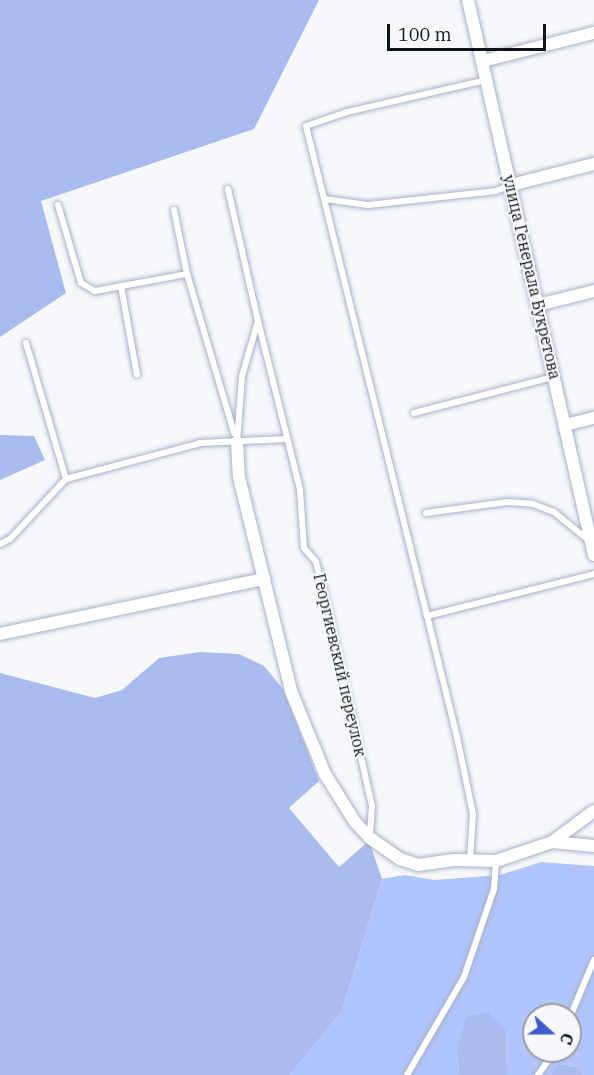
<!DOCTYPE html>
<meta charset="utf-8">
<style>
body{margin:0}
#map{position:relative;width:594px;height:1075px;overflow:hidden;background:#f6f8fc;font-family:"IBM Plex Serif",serif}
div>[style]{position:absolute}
.green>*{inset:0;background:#b0c5fc}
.forest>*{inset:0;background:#a8bcef}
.roads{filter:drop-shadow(0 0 2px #a9b1c5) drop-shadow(0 0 2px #a9b1c5)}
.lane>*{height:6px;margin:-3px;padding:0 3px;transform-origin:3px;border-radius:3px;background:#fff}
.street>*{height:12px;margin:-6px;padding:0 6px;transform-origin:6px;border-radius:6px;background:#fff}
span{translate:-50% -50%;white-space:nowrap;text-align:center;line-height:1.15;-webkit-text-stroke:4.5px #f6f8fc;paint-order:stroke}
.street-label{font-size:16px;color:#12141b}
.north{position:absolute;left:522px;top:1003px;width:60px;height:60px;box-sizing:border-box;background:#f6f8fc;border:2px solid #9b9da2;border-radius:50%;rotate:111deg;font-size:16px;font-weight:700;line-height:24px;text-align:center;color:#12141b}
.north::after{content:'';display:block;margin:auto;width:21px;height:27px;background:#3e5cce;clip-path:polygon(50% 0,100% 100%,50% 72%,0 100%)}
.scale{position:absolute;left:387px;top:24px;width:159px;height:27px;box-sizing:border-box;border:3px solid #12141b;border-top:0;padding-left:8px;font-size:18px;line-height:21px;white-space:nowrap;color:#12141b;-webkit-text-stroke:4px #f6f8fc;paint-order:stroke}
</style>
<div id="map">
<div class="green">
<div style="clip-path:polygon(evenodd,541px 862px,594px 866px,594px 1075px,583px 1075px,579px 1067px,559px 1064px,551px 1075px,507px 1075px,506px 1031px,457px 1051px,459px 1075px,290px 1075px,342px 1011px,382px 879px,405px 875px,434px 880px,500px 875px,541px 862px,534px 1015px,570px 1015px,570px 1051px,534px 1051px,534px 1015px)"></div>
</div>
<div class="forest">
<div style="clip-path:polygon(0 0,319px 0,254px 129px,41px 201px,66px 293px,0 337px)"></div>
<div style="clip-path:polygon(0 435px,34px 436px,45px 460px,0 480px)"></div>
<div style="clip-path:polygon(200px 652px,239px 654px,264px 666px,283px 689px,319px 781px,289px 808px,339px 867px,369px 841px,382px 879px,342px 1011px,290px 1075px,0 1075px,0 673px,95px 698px,122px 690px,159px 658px)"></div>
<div style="clip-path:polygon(488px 1012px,506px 1031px,507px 1075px,459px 1075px,457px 1051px,466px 1017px)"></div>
<div style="clip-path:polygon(558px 1064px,579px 1067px,583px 1075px,551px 1075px)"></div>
</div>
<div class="roads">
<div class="lane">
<div style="left:228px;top:189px;width:135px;rotate:77.2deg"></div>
<div style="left:258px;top:321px;width:57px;rotate:106.2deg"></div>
<div style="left:242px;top:376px;width:66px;rotate:94.3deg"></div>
<div style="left:325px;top:199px;width:43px;rotate:7.9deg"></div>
<div style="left:368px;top:205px;width:129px;rotate:-6.2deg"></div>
<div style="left:496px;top:191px;width:16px;rotate:-22deg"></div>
<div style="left:58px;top:205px;width:81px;rotate:73.6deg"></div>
<div style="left:81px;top:283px;width:16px;rotate:30deg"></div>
<div style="left:95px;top:291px;width:94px;rotate:-10.5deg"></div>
<div style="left:174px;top:210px;width:65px;rotate:78.5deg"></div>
<div style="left:187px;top:274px;width:166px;rotate:73.5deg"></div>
<div style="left:121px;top:286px;width:90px;rotate:79.8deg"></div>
<div style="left:258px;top:321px;width:174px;rotate:76deg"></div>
<div style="left:300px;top:490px;width:58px;rotate:86.1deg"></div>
<div style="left:304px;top:548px;width:18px;rotate:49deg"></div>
<div style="left:316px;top:562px;width:32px;rotate:76deg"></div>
<div style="left:324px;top:593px;width:218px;rotate:77.3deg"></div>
<div style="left:372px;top:806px;width:29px;rotate:94deg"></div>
<div style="left:26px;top:343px;width:142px;rotate:73.6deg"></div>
<div style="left:414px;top:413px;width:144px;rotate:-14.5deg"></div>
<div style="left:426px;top:513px;width:82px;rotate:-7.7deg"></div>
<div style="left:507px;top:502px;width:26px;rotate:4deg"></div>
<div style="left:533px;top:504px;width:22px;rotate:21deg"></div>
<div style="left:554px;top:512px;width:43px;rotate:39.3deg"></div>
<div style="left:0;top:544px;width:11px;rotate:-27deg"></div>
<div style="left:10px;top:539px;width:82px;rotate:-47deg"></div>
<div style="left:66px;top:479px;width:139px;rotate:-15deg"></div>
<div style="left:200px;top:443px;width:87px;rotate:-2.6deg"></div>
<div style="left:427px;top:616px;width:172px;rotate:-14.1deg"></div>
<div style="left:470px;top:860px;width:46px;rotate:-86.3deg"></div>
<div style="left:473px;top:814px;width:79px;rotate:-101.7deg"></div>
<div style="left:457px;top:737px;width:629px;rotate:-103.88deg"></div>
<div style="left:306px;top:126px;width:43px;rotate:-18.9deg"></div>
<div style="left:347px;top:112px;width:144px;rotate:-12.9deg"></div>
<div style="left:570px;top:1017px;width:62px;rotate:-67.2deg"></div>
<div style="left:407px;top:1075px;width:113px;rotate:-59.8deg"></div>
<div style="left:464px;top:977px;width:93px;rotate:-71.2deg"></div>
<div style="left:494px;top:889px;width:28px;rotate:-86deg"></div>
<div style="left:538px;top:1075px;width:29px;rotate:-55deg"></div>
</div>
<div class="street">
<div style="left:468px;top:0;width:569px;rotate:77.21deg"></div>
<div style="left:483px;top:61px;width:114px;rotate:-14.2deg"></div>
<div style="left:511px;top:185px;width:86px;rotate:-14.2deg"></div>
<div style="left:538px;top:305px;width:58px;rotate:-14deg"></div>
<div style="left:565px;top:425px;width:30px;rotate:-14deg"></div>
<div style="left:237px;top:442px;width:35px;rotate:87deg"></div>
<div style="left:239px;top:477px;width:220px;rotate:76.3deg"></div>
<div style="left:291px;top:691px;width:90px;rotate:67.7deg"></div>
<div style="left:325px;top:774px;width:57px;rotate:58deg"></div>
<div style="left:355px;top:822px;width:22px;rotate:47deg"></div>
<div style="left:370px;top:838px;width:37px;rotate:35deg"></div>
<div style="left:400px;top:859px;width:19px;rotate:18deg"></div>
<div style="left:418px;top:865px;width:36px;rotate:-8deg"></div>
<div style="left:454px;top:860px;width:42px;rotate:1.4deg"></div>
<div style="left:496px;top:861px;width:59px;rotate:-18.7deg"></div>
<div style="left:552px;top:842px;width:42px;rotate:5.4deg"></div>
<div style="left:0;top:634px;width:270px;rotate:-11.8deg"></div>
<div style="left:552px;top:842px;width:52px;rotate:-36.4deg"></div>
</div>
</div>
<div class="street-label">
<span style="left:532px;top:277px;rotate:77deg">улица Генерала Букретова</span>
<span style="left:340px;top:665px;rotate:77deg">Георгиевский переулок</span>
</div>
<div class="north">С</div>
<div class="scale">100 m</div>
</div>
